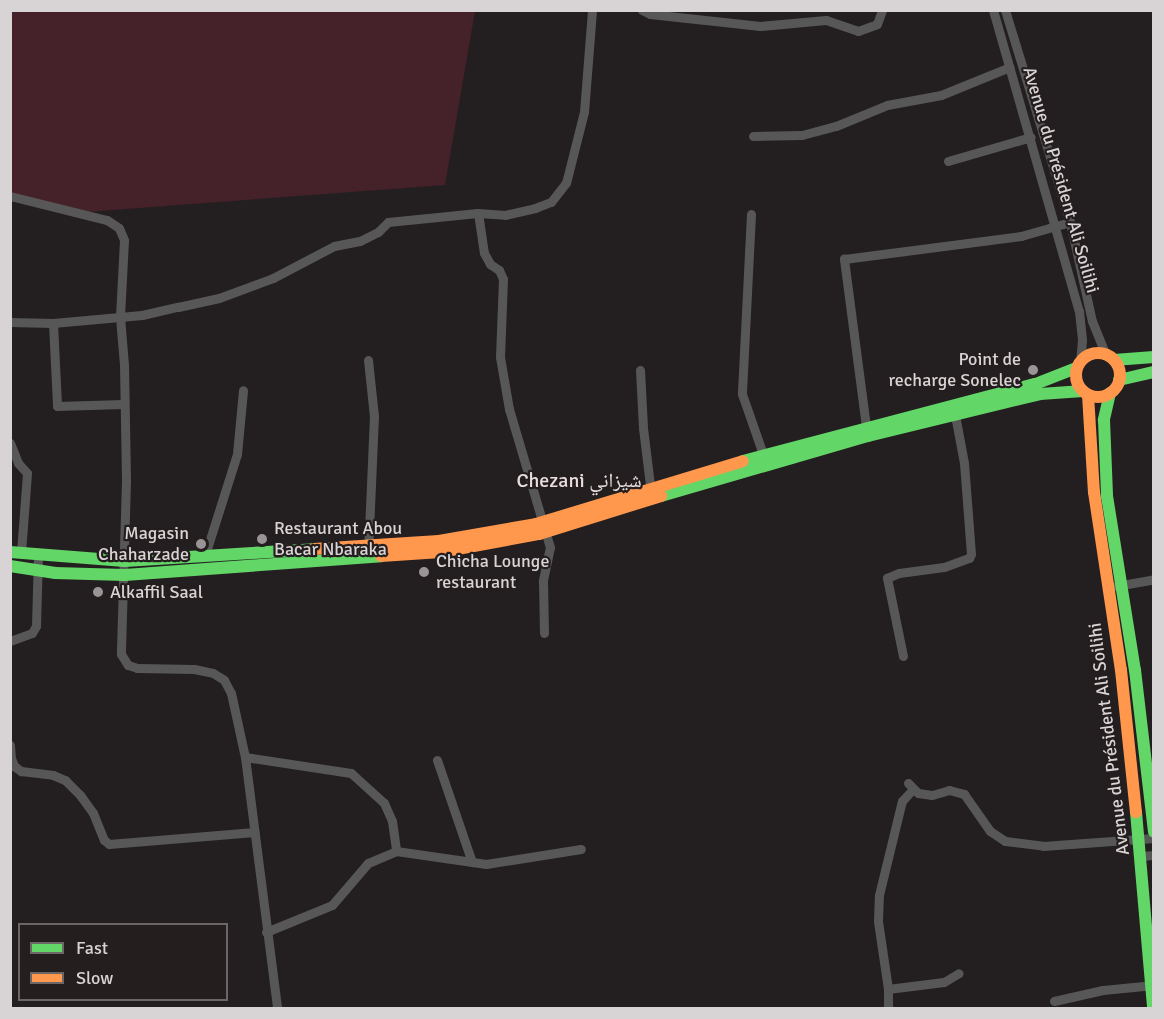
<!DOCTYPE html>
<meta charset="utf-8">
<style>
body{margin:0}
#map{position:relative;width:1164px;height:1019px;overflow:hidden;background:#231f20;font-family:Signika,"Noto Naskh Arabic",sans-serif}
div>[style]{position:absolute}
.green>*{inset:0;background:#45212a}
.street>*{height:9px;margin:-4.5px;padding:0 4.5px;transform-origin:4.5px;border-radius:4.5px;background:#585757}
.fast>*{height:12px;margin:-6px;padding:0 6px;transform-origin:6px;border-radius:6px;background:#63d668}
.slow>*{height:12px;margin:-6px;padding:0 6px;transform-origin:6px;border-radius:6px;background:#ff974d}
.slow>.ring{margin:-6px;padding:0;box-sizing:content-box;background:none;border:12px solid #ff974d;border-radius:50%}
.dots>*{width:16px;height:16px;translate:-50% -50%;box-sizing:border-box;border:3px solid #241e1f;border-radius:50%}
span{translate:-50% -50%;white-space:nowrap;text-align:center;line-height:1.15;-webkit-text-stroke:4.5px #241e1f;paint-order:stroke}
.street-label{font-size:18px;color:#d8d3d4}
.poi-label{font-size:18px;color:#d8d3d4}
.right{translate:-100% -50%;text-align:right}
.left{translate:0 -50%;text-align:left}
.neighbourhood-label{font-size:20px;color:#e8dfe0}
.frame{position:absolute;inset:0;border:12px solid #d8d3d4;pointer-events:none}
.legend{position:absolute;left:18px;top:923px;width:210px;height:78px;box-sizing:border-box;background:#241e1f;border:2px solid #6c6667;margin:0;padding:8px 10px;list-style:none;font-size:18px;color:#d8d3d4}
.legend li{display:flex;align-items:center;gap:12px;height:30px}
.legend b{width:30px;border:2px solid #6c6667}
</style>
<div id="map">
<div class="green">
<div style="clip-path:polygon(11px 11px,475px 11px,445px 185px,86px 212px,11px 196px)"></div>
</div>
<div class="street">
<div style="left:642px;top:10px;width:9px;rotate:27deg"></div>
<div style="left:650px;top:14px;width:111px;rotate:6.2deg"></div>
<div style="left:760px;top:26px;width:66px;rotate:-5.2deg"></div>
<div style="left:826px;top:20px;width:34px;rotate:19deg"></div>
<div style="left:858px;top:31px;width:20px;rotate:-20deg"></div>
<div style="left:877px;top:24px;width:15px;rotate:-70deg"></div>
<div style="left:993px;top:10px;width:313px;rotate:74.1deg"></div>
<div style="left:1079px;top:311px;width:29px;rotate:84deg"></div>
<div style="left:1082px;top:340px;width:21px;rotate:95deg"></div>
<div style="left:1005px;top:10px;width:222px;rotate:73deg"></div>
<div style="left:1070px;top:222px;width:101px;rotate:77.5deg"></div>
<div style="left:1092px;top:321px;width:35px;rotate:68deg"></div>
<div style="left:753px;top:136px;width:49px;rotate:-1.2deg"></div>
<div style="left:802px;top:135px;width:35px;rotate:-15deg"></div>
<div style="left:836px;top:126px;width:55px;rotate:-22.4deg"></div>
<div style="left:887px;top:105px;width:55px;rotate:-10.5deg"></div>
<div style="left:941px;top:95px;width:74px;rotate:-22.1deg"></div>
<div style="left:948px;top:161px;width:86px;rotate:-16.1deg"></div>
<div style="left:10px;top:196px;width:100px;rotate:13.9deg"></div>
<div style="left:107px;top:220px;width:14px;rotate:34deg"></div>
<div style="left:119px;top:228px;width:13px;rotate:67deg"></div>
<div style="left:124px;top:240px;width:77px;rotate:93deg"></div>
<div style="left:120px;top:317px;width:48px;rotate:85.2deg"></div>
<div style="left:124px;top:365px;width:116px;rotate:89deg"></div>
<div style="left:126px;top:481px;width:173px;rotate:91.7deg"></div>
<div style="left:121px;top:654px;width:13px;rotate:58deg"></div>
<div style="left:128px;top:665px;width:9px;rotate:18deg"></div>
<div style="left:137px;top:668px;width:57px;rotate:1deg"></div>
<div style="left:194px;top:669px;width:19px;rotate:12deg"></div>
<div style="left:213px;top:673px;width:13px;rotate:32deg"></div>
<div style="left:224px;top:680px;width:15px;rotate:62deg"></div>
<div style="left:231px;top:693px;width:66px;rotate:77.7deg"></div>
<div style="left:245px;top:757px;width:253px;rotate:82.7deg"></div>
<div style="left:478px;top:213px;width:40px;rotate:81.5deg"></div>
<div style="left:484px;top:253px;width:13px;rotate:61deg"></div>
<div style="left:490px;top:264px;width:11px;rotate:34deg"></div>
<div style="left:499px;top:270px;width:10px;rotate:66deg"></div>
<div style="left:503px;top:279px;width:78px;rotate:92.2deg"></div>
<div style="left:500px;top:357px;width:53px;rotate:80.2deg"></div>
<div style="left:509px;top:409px;width:144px;rotate:73.5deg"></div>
<div style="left:550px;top:547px;width:35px;rotate:102deg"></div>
<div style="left:543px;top:581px;width:52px;rotate:88.9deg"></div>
<div style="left:751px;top:214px;width:180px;rotate:92.9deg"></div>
<div style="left:742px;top:394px;width:70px;rotate:70.8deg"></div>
<div style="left:10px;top:322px;width:43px;rotate:1.3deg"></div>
<div style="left:53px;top:323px;width:89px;rotate:-5.1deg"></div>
<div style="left:142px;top:315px;width:37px;rotate:-13deg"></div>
<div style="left:178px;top:307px;width:42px;rotate:-12.4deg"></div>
<div style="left:219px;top:298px;width:58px;rotate:-20.3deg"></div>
<div style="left:273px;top:278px;width:69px;rotate:-27.7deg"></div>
<div style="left:334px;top:246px;width:26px;rotate:-11deg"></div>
<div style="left:360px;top:241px;width:20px;rotate:-27deg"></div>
<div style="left:378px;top:232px;width:14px;rotate:-45deg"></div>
<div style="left:388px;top:222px;width:90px;rotate:-5.7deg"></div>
<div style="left:478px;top:213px;width:27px;rotate:4deg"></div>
<div style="left:505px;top:215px;width:31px;rotate:-13deg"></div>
<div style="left:535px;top:208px;width:17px;rotate:-21deg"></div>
<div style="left:551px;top:202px;width:24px;rotate:-52deg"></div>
<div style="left:566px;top:183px;width:73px;rotate:-75.8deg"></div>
<div style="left:584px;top:112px;width:102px;rotate:-85.5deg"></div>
<div style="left:53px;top:323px;width:83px;rotate:87.2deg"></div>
<div style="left:57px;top:406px;width:66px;rotate:-1.7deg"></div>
<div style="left:368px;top:360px;width:56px;rotate:83.9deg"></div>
<div style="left:374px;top:416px;width:136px;rotate:92.5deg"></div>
<div style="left:640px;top:370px;width:58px;rotate:87deg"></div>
<div style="left:643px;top:428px;width:65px;rotate:83deg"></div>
<div style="left:867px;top:434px;width:177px;rotate:-97.5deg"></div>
<div style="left:844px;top:259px;width:178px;rotate:-7.4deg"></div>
<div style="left:1021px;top:236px;width:51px;rotate:-15.9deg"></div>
<div style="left:10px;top:443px;width:22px;rotate:68deg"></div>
<div style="left:18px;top:463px;width:13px;rotate:48deg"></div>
<div style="left:27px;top:473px;width:80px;rotate:94.3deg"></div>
<div style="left:205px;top:555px;width:106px;rotate:-72.4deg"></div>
<div style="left:237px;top:454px;width:64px;rotate:-84.6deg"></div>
<div style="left:1116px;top:586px;width:39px;rotate:-10deg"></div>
<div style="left:10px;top:641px;width:23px;rotate:-20deg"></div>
<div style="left:32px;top:633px;width:8px;rotate:-60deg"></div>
<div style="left:36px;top:626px;width:71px;rotate:-88.4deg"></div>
<div style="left:903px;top:656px;width:80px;rotate:-101.6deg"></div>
<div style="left:887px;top:578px;width:13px;rotate:-23deg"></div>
<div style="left:899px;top:573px;width:45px;rotate:-7.6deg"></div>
<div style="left:944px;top:567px;width:27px;rotate:-20deg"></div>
<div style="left:969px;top:558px;width:4px;rotate:-63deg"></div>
<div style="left:971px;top:554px;width:91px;rotate:-94.4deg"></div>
<div style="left:964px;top:463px;width:49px;rotate:-100.6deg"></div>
<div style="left:10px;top:745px;width:13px;rotate:86deg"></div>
<div style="left:11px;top:758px;width:9px;rotate:69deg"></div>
<div style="left:14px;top:766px;width:9px;rotate:36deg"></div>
<div style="left:21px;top:771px;width:32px;rotate:7deg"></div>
<div style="left:53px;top:775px;width:13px;rotate:23deg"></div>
<div style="left:65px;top:780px;width:21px;rotate:45deg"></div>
<div style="left:80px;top:795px;width:22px;rotate:54deg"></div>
<div style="left:93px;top:813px;width:29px;rotate:68deg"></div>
<div style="left:104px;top:840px;width:6px;rotate:39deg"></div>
<div style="left:109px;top:844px;width:146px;rotate:-4.7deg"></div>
<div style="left:245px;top:757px;width:107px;rotate:8.6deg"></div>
<div style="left:351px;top:773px;width:45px;rotate:42.3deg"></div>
<div style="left:384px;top:803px;width:20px;rotate:66deg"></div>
<div style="left:392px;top:821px;width:30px;rotate:82deg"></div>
<div style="left:437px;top:760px;width:108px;rotate:71.1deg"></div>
<div style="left:908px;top:783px;width:14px;rotate:45deg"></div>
<div style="left:918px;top:793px;width:14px;rotate:8deg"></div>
<div style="left:932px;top:795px;width:18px;rotate:-16deg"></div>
<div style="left:949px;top:790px;width:16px;rotate:15deg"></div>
<div style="left:964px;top:794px;width:45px;rotate:54.9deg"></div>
<div style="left:990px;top:831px;width:18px;rotate:34deg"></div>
<div style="left:1005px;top:841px;width:38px;rotate:7deg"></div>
<div style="left:1043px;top:846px;width:111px;rotate:-4.1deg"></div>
<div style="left:1141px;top:856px;width:13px;rotate:-4deg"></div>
<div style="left:266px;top:932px;width:71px;rotate:-22.2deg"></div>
<div style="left:332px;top:905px;width:55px;rotate:-49.4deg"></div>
<div style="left:368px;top:863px;width:30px;rotate:-23deg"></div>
<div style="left:396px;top:851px;width:91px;rotate:8.2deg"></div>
<div style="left:486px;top:864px;width:96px;rotate:-9deg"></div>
<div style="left:888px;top:989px;width:56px;rotate:-7.1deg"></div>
<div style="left:944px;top:982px;width:17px;rotate:-31deg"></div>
<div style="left:1054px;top:1001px;width:50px;rotate:-12.7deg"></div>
<div style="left:1103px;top:990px;width:51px;rotate:-5.6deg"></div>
<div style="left:888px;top:1008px;width:19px;rotate:-90deg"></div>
<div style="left:888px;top:989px;width:69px;rotate:-98.4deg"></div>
<div style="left:878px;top:921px;width:26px;rotate:-88deg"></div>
<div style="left:879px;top:895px;width:97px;rotate:-76.3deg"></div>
<div style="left:902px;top:801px;width:16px;rotate:-47deg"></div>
</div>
<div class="fast">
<div style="left:1114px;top:360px;width:40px;rotate:-4.3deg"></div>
<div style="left:1119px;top:380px;width:36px;rotate:-13deg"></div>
<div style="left:1110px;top:393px;width:28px;rotate:103deg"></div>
<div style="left:1104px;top:420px;width:76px;rotate:87.7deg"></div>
<div style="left:1107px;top:496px;width:176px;rotate:80.9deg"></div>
<div style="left:1135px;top:670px;width:163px;rotate:83.3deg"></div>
<div style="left:743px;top:461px;width:305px;rotate:-14.8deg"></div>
<div style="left:1038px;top:383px;width:41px;rotate:-21.5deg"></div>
<div style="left:661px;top:496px;width:216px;rotate:-16.2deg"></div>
<div style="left:868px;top:436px;width:177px;rotate:-13.7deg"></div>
<div style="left:1040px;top:394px;width:43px;rotate:-4deg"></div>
<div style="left:10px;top:552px;width:115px;rotate:4.5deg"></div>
<div style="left:125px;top:561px;width:189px;rotate:-3.6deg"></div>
<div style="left:10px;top:566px;width:46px;rotate:8.8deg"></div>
<div style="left:55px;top:573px;width:70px;rotate:1.6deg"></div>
<div style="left:125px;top:575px;width:257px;rotate:-4.2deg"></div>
<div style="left:1136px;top:812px;width:197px;rotate:85deg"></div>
</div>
<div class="slow">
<div class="ring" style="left:1076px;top:353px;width:32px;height:32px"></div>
<div style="left:1088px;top:395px;width:97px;rotate:86.5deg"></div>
<div style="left:1094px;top:492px;width:180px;rotate:81.4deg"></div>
<div style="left:1121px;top:670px;width:143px;rotate:84deg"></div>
<div style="left:314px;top:549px;width:125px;rotate:-3.7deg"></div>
<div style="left:439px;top:541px;width:98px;rotate:-9.9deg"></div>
<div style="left:536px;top:524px;width:216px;rotate:-16.9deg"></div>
<div style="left:381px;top:556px;width:60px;rotate:-3.8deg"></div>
<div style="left:441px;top:552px;width:100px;rotate:-10.4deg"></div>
<div style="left:539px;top:534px;width:128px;rotate:-17.3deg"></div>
</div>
<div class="dots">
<div style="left:1033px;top:370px;background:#999495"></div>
<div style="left:262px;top:539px;background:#999495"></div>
<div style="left:201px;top:544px;background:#999495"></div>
<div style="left:424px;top:572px;background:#999495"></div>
<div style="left:98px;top:592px;background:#999495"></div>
</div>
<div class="street-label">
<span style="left:1061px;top:180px;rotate:74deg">Avenue du Président Ali Soilihi</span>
<span style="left:1109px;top:739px;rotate:-97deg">Avenue du Président Ali Soilihi</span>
</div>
<div class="poi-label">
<span class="right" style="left:1021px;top:370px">Point de<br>recharge Sonelec</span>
<span class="left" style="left:274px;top:539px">Restaurant Abou<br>Bacar Nbaraka</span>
<span class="right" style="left:189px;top:544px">Magasin<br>Chaharzade</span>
<span class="left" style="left:436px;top:572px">Chicha Lounge<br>restaurant</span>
<span class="left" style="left:110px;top:592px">Alkaffil Saal</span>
</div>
<div class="neighbourhood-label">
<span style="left:579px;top:480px">Chezani شيزاني</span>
</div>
<div class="frame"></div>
<ul class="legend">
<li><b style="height:8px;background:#63d668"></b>Fast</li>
<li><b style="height:8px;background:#ff974d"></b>Slow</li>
</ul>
</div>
